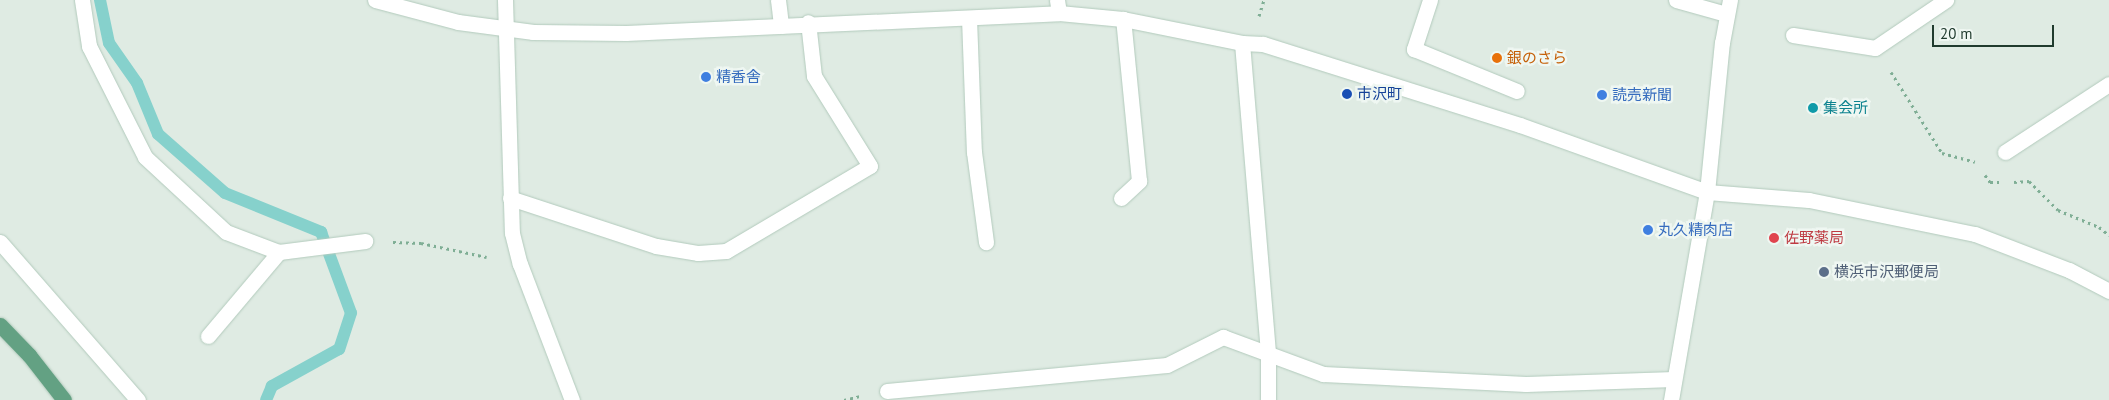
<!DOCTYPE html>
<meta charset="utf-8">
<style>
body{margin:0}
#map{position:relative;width:2109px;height:400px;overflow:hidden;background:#dfebe3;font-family:"PT Sans","Noto Sans JP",sans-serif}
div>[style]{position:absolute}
.stream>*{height:12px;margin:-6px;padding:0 6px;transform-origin:6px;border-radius:6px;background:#86d1cc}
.path>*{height:3px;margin-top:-1.5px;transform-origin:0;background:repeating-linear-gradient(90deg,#7fae95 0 2.5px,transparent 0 6.5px)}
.roads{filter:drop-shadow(0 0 1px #b2cabc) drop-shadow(0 0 1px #b2cabc)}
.lane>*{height:15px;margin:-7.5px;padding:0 7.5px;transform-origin:7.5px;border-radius:7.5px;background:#fff}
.street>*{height:15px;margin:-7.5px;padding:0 7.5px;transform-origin:7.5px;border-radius:7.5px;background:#fff}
.secondary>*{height:15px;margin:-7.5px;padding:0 7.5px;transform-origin:7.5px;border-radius:7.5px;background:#fff}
.primary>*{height:15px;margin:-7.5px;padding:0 7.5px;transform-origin:7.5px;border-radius:7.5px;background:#63a183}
.dots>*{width:14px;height:14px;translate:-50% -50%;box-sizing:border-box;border:2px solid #eff7f2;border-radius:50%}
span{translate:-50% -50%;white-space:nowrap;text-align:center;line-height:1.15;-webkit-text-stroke:5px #eff7f2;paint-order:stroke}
.food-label{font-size:15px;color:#c56008}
.left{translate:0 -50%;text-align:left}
.shop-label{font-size:15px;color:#366cbe}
.transit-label{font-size:15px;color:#164399}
.culture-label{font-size:15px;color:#0d838f}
.health-label{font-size:15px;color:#be3a42}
.service-label{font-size:15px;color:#4e5e75}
.scale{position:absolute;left:1932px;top:25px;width:122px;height:22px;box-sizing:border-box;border:2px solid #203b2e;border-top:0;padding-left:6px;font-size:15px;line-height:18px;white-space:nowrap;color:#203b2e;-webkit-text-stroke:4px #eff7f2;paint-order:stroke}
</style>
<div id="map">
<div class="stream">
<div style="left:100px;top:0;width:44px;rotate:78.2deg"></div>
<div style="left:109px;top:43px;width:49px;rotate:55deg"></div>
<div style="left:137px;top:83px;width:55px;rotate:67.6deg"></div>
<div style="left:158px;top:134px;width:89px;rotate:41.4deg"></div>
<div style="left:225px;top:193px;width:104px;rotate:22.1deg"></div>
<div style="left:321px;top:232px;width:86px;rotate:69.7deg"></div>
<div style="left:351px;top:313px;width:38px;rotate:108deg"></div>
<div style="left:339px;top:349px;width:77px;rotate:151.1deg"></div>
<div style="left:272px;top:386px;width:15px;rotate:113deg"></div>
</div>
<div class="path">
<div style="left:1259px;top:16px;width:17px;rotate:-73deg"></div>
<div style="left:1891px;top:72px;width:96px;rotate:57.8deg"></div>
<div style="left:1942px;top:153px;width:34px;rotate:15deg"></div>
<div style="left:1985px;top:175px;width:9px;rotate:54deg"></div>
<div style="left:1990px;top:182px;width:10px"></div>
<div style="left:2014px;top:182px;width:15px;rotate:-4deg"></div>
<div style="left:2029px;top:181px;width:41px;rotate:45deg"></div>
<div style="left:2058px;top:210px;width:44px;rotate:22.5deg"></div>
<div style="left:2099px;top:227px;width:13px;rotate:39deg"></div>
<div style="left:393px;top:242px;width:28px;rotate:2deg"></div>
<div style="left:421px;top:243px;width:67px;rotate:12deg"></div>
<div style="left:844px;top:400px;width:16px;rotate:-14deg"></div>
</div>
<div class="roads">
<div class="lane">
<div style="left:778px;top:0;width:26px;rotate:83deg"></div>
<div style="left:1430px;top:0;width:52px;rotate:108.1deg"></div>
<div style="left:1414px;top:49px;width:111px;rotate:22.2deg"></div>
<div style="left:969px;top:18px;width:134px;rotate:87.9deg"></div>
<div style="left:974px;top:152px;width:91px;rotate:82.4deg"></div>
<div style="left:1793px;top:35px;width:83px;rotate:9deg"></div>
<div style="left:1875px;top:48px;width:86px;rotate:-34.1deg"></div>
<div style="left:2005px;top:152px;width:124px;rotate:-33.2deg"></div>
<div style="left:510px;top:198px;width:154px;rotate:18.2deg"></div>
<div style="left:656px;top:246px;width:43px;rotate:9.5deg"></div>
<div style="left:698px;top:253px;width:28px;rotate:-4deg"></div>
<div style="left:726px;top:251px;width:167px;rotate:-30.6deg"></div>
<div style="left:870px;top:166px;width:106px;rotate:-121.9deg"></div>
<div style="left:814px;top:76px;width:54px;rotate:-96.3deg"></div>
<div style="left:1121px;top:198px;width:25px;rotate:-43deg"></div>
<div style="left:1139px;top:181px;width:163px;rotate:-95.6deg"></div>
<div style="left:887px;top:391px;width:281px;rotate:-5.3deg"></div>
<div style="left:1167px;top:365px;width:63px;rotate:-26.6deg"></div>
<div style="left:1223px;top:337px;width:107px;rotate:20.3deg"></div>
<div style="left:1323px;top:374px;width:203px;rotate:2.8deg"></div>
<div style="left:1526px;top:384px;width:148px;rotate:-1.9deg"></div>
</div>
<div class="street">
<div style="left:82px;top:0;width:47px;rotate:81.3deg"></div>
<div style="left:89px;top:46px;width:124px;rotate:63.2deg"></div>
<div style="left:145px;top:157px;width:110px;rotate:42.8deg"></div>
<div style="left:226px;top:232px;width:57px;rotate:20.7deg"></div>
<div style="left:279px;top:252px;width:87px;rotate:-7.3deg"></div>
<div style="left:505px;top:0;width:233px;rotate:88.3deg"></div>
<div style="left:512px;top:233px;width:32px;rotate:76deg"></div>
<div style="left:520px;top:264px;width:146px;rotate:69.1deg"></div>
<div style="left:1057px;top:0;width:13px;rotate:81deg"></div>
<div style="left:1676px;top:0;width:52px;rotate:15.6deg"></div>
<div style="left:1242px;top:43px;width:312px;rotate:85.2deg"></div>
<div style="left:1268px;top:354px;width:46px;rotate:90deg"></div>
<div style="left:1707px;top:192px;width:150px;rotate:-84.3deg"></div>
<div style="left:1722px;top:43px;width:44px;rotate:-79.5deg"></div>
<div style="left:0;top:242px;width:210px;rotate:48.9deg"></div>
<div style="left:208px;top:336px;width:110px;rotate:-49.8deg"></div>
</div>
<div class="secondary">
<div style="left:375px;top:0;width:86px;rotate:14.8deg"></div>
<div style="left:458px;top:22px;width:76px;rotate:7.6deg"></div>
<div style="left:533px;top:32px;width:93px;rotate:0.6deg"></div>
<div style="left:626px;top:33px;width:433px;rotate:-2.6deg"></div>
<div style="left:1059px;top:13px;width:64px;rotate:5.4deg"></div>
<div style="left:1123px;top:19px;width:121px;rotate:11.4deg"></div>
<div style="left:1242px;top:43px;width:21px;rotate:3deg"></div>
<div style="left:1263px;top:44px;width:269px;rotate:17.5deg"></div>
<div style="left:1520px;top:125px;width:199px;rotate:19.7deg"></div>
<div style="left:1707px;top:192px;width:102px;rotate:4.5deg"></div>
<div style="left:1809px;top:200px;width:169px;rotate:11.6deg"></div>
<div style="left:1975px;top:234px;width:101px;rotate:21deg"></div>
<div style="left:2069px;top:270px;width:45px;rotate:27.7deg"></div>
<div style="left:1671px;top:400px;width:211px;rotate:-80.2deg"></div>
</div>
<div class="primary">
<div style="left:0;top:325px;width:42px;rotate:46deg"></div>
<div style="left:29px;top:355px;width:57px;rotate:52.1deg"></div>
</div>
</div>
<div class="dots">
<div style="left:1497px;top:58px;background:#e8710a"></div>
<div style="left:706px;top:77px;background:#3f7fe0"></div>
<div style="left:1347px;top:94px;background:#1a4fb4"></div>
<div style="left:1602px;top:95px;background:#3f7fe0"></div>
<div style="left:1813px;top:108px;background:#0f9aa8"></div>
<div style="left:1648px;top:230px;background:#3f7fe0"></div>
<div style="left:1774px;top:238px;background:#e0444e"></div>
<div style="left:1824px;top:272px;background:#5c6f8a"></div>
</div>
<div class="food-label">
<span class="left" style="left:1507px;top:58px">銀のさら</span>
</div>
<div class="shop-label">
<span class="left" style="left:716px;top:77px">精香舎</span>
<span class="left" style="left:1612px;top:95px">読売新聞</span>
<span class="left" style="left:1658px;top:230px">丸久精肉店</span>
</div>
<div class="transit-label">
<span class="left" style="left:1357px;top:94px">市沢町</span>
</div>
<div class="culture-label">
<span class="left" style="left:1823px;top:108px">集会所</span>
</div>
<div class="health-label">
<span class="left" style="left:1784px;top:238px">佐野薬局</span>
</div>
<div class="service-label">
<span class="left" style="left:1834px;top:272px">横浜市沢郵便局</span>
</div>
<div class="scale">20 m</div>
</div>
